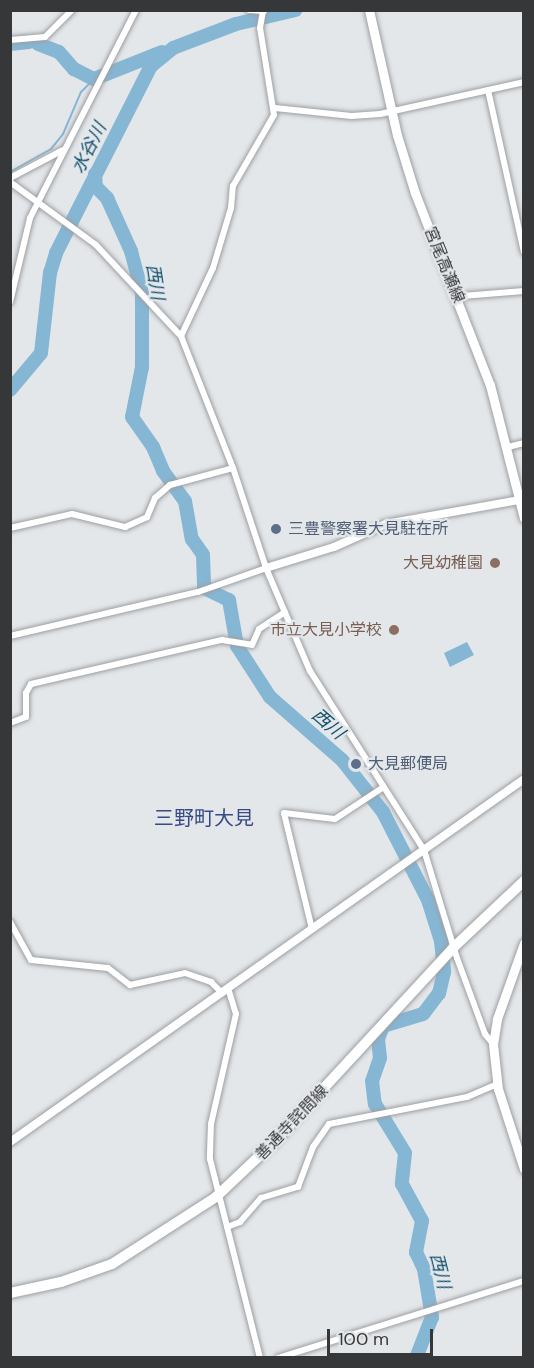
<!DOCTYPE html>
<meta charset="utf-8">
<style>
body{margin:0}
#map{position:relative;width:534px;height:1368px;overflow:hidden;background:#e4e7ea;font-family:"DM Sans","Noto Sans JP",sans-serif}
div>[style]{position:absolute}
.water>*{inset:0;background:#85b7d5}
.stream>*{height:2px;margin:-1px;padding:0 1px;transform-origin:1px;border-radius:1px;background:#85b7d5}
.river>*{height:14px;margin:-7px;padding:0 7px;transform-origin:7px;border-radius:7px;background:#85b7d5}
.roads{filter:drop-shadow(0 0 2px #9d9fa2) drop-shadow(0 0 2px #9d9fa2)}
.minor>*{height:6px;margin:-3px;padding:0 3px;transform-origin:3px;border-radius:3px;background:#fff}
.tertiary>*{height:8px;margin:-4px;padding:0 4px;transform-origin:4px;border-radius:4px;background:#fff}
.secondary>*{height:9px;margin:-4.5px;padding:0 4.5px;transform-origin:4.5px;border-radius:4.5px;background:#fff}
.primary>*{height:10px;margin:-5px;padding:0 5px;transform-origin:5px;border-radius:5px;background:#fff}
.dots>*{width:16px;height:16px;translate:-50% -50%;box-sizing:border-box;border:3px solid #e4e7ea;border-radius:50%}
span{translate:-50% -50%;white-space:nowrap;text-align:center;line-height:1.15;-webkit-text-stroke:4.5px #e4e7ea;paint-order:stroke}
.street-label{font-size:16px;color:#363738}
.service-label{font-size:16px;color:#4e5e75}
.left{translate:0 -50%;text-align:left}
.education-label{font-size:16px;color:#785e54}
.right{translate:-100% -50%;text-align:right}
.water-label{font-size:18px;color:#12516f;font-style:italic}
.quarter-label{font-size:20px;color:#384a85}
.frame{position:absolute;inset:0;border:12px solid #363738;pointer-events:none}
.scale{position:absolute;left:327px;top:1329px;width:106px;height:27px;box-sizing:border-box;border:3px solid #363738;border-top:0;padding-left:8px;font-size:18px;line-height:21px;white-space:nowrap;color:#363738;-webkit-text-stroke:4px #e4e7ea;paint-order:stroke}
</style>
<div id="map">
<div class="water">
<div style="clip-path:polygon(467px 642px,474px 655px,450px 667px,444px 653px)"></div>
</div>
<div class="stream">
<div style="left:10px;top:172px;width:47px;rotate:-29.3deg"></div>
<div style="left:51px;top:149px;width:19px;rotate:-51deg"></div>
<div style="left:63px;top:134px;width:46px;rotate:-66.8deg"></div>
<div style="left:81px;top:92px;width:18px;rotate:-45deg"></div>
</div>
<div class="river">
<div style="left:10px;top:44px;width:19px;rotate:-6deg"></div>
<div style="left:38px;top:44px;width:22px;rotate:21deg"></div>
<div style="left:59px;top:52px;width:23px;rotate:49deg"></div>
<div style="left:74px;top:69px;width:22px;rotate:27deg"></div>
<div style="left:94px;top:79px;width:73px;rotate:-21.7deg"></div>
<div style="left:95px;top:174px;width:13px;rotate:86deg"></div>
<div style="left:96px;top:187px;width:16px;rotate:45deg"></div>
<div style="left:107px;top:198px;width:58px;rotate:65.6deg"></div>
<div style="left:131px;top:251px;width:43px;rotate:75.3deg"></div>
<div style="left:142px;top:293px;width:74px;rotate:90deg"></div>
<div style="left:142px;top:367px;width:51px;rotate:101.3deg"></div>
<div style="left:132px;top:417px;width:37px;rotate:55deg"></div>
<div style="left:153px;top:447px;width:26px;rotate:67deg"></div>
<div style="left:163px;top:471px;width:37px;rotate:54deg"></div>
<div style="left:185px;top:501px;width:39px;rotate:80deg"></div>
<div style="left:192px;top:539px;width:19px;rotate:55deg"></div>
<div style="left:203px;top:555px;width:33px;rotate:88deg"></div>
<div style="left:204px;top:588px;width:28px;rotate:26deg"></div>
<div style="left:229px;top:600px;width:47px;rotate:80.1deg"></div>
<div style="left:237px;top:646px;width:61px;rotate:57.1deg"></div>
<div style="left:270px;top:697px;width:96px;rotate:41.2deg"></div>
<div style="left:342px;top:760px;width:66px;rotate:51.7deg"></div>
<div style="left:383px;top:812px;width:99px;rotate:62.9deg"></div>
<div style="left:428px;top:900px;width:43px;rotate:72.4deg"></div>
<div style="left:441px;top:941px;width:31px;rotate:84deg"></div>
<div style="left:444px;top:972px;width:22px;rotate:103deg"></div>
<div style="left:439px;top:993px;width:26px;rotate:127deg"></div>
<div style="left:423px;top:1014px;width:42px;rotate:163.3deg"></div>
<div style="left:383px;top:1026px;width:14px;rotate:111deg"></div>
<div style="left:378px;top:1039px;width:19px;rotate:84deg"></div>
<div style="left:380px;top:1058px;width:24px;rotate:109deg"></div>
<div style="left:372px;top:1081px;width:23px;rotate:83deg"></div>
<div style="left:375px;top:1104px;width:57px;rotate:58.5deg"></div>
<div style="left:405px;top:1153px;width:31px;rotate:96deg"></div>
<div style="left:402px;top:1184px;width:42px;rotate:61.6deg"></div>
<div style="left:422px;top:1221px;width:32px;rotate:101deg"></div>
<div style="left:416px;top:1252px;width:19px;rotate:65deg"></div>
<div style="left:424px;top:1269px;width:49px;rotate:80.5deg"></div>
<div style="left:432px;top:1317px;width:44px;rotate:111.3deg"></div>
<div style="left:10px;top:390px;width:48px;rotate:-50deg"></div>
<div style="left:41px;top:353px;width:81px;rotate:-83.6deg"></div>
<div style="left:50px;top:273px;width:21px;rotate:-73deg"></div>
<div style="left:56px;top:253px;width:210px;rotate:-63.1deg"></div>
<div style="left:151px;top:66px;width:28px;rotate:-39deg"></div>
<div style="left:173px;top:48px;width:67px;rotate:-20.9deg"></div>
<div style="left:236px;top:24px;width:61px;rotate:-13.3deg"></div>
</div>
<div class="roads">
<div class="minor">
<div style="left:249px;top:10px;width:15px;rotate:4deg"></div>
<div style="left:10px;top:40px;width:35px;rotate:-5deg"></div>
<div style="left:45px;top:37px;width:38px;rotate:-45deg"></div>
<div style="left:488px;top:90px;width:166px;rotate:77.5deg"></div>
<div style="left:275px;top:108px;width:77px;rotate:5.9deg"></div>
<div style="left:352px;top:116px;width:28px;rotate:-4deg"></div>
<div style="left:380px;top:114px;width:148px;rotate:-12.5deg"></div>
<div style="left:10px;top:178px;width:60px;rotate:-27.8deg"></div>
<div style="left:10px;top:182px;width:107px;rotate:36.2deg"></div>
<div style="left:96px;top:245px;width:125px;rotate:47deg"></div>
<div style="left:181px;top:336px;width:142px;rotate:68.5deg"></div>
<div style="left:233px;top:468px;width:105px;rotate:71.7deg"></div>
<div style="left:266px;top:568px;width:112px;rotate:66.9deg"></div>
<div style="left:310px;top:671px;width:212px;rotate:57.5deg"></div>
<div style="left:424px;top:850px;width:113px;rotate:73deg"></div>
<div style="left:457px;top:958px;width:81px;rotate:69.8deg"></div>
<div style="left:485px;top:1034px;width:13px;rotate:51deg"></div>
<div style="left:462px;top:296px;width:62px;rotate:-4.6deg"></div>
<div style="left:10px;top:302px;width:86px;rotate:-76.6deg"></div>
<div style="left:30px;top:218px;width:233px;rotate:-63deg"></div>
<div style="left:181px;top:336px;width:75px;rotate:-64.8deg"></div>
<div style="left:213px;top:268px;width:63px;rotate:-73.3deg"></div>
<div style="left:231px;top:208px;width:22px;rotate:-85deg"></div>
<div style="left:233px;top:186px;width:82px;rotate:-60deg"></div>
<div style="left:274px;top:115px;width:88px;rotate:-99.1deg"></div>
<div style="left:260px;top:28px;width:17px;rotate:-80deg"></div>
<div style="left:508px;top:447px;width:16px;rotate:-14deg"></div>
<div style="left:10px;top:528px;width:64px;rotate:-12.7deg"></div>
<div style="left:72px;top:514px;width:55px;rotate:13.8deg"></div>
<div style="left:125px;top:527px;width:24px;rotate:-24deg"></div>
<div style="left:147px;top:517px;width:21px;rotate:-67deg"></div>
<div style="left:155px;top:498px;width:20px;rotate:-41deg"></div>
<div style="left:170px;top:485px;width:65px;rotate:-15.1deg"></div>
<div style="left:10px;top:636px;width:193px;rotate:-13.2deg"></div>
<div style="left:198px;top:592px;width:72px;rotate:-19.4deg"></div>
<div style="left:10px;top:723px;width:17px;rotate:-21deg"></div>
<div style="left:26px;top:717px;width:24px;rotate:-90deg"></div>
<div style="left:26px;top:693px;width:10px;rotate:-61deg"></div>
<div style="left:31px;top:684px;width:196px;rotate:-13deg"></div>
<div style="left:222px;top:640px;width:30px;rotate:9deg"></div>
<div style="left:252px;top:645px;width:17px;rotate:-66deg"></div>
<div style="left:259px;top:629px;width:31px;rotate:-33deg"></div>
<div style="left:10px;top:922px;width:43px;rotate:61.1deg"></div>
<div style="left:31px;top:960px;width:77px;rotate:5.9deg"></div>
<div style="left:108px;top:968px;width:28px;rotate:38deg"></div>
<div style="left:130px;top:985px;width:56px;rotate:-12.3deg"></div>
<div style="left:185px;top:973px;width:28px;rotate:19deg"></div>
<div style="left:211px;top:982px;width:16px;rotate:45deg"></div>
<div style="left:312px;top:929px;width:119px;rotate:-103.6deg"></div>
<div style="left:284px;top:813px;width:51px;rotate:6.7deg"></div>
<div style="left:335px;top:819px;width:56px;rotate:-33.4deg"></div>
<div style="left:228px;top:988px;width:27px;rotate:73deg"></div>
<div style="left:236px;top:1014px;width:113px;rotate:102.8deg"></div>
<div style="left:211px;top:1124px;width:35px;rotate:92deg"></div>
<div style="left:210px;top:1159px;width:205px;rotate:75.9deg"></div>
<div style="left:227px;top:1227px;width:14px;rotate:-21deg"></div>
<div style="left:240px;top:1222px;width:32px;rotate:-49deg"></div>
<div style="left:261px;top:1198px;width:39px;rotate:-17deg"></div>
<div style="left:298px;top:1187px;width:43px;rotate:-69.4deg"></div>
<div style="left:313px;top:1147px;width:28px;rotate:-55deg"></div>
<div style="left:329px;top:1124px;width:141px;rotate:-11.1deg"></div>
<div style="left:467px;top:1097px;width:33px;rotate:-23deg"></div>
<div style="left:278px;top:1358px;width:258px;rotate:-17.4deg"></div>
</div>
<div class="tertiary">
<div style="left:266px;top:568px;width:71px;rotate:-17.2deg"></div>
<div style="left:334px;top:547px;width:57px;rotate:-23.9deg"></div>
<div style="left:386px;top:524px;width:136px;rotate:-10.2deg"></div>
<div style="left:10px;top:1142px;width:629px;rotate:-35.23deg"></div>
</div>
<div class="secondary">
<div style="left:369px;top:10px;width:128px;rotate:77.4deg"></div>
<div style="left:397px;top:135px;width:61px;rotate:72.8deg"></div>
<div style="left:415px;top:193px;width:206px;rotate:68.7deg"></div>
<div style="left:490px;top:385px;width:137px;rotate:75.7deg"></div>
<div style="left:524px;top:943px;width:81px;rotate:109.6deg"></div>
<div style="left:497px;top:1019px;width:25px;rotate:99deg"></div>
<div style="left:493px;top:1044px;width:45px;rotate:83.7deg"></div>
<div style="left:498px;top:1089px;width:84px;rotate:72deg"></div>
</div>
<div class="primary">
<div style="left:10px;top:1293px;width:52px;rotate:-12.2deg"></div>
<div style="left:61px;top:1282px;width:54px;rotate:-19.4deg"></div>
<div style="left:112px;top:1264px;width:124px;rotate:-32.8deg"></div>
<div style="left:216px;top:1197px;width:81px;rotate:-43.5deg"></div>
<div style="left:275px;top:1141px;width:264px;rotate:-47.3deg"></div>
<div style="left:454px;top:947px;width:96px;rotate:-43.3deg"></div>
</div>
</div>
<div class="dots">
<div style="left:276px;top:529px;background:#5c6f8a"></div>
<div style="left:495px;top:563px;background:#8d6e63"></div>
<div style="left:394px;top:630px;background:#8d6e63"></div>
<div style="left:356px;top:764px;background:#5c6f8a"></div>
</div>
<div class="street-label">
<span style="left:444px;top:265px;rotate:68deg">宮尾高瀬線</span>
<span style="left:292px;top:1123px;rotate:-46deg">善通寺詫間線</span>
</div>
<div class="service-label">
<span class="left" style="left:288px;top:529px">三豊警察署大見駐在所</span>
<span class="left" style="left:368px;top:764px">大見郵便局</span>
</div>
<div class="education-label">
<span class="right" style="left:483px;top:563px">大見幼稚園</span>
<span class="right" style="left:382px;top:630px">市立大見小学校</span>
</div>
<div class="water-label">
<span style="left:89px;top:148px;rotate:-63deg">水谷川</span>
<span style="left:155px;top:282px;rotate:81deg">西川</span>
<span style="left:328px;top:724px;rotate:41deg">西川</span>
<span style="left:440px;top:1271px;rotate:76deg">西川</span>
</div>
<div class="quarter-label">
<span style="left:204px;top:818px">三野町大見</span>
</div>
<div class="frame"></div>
<div class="scale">100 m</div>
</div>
